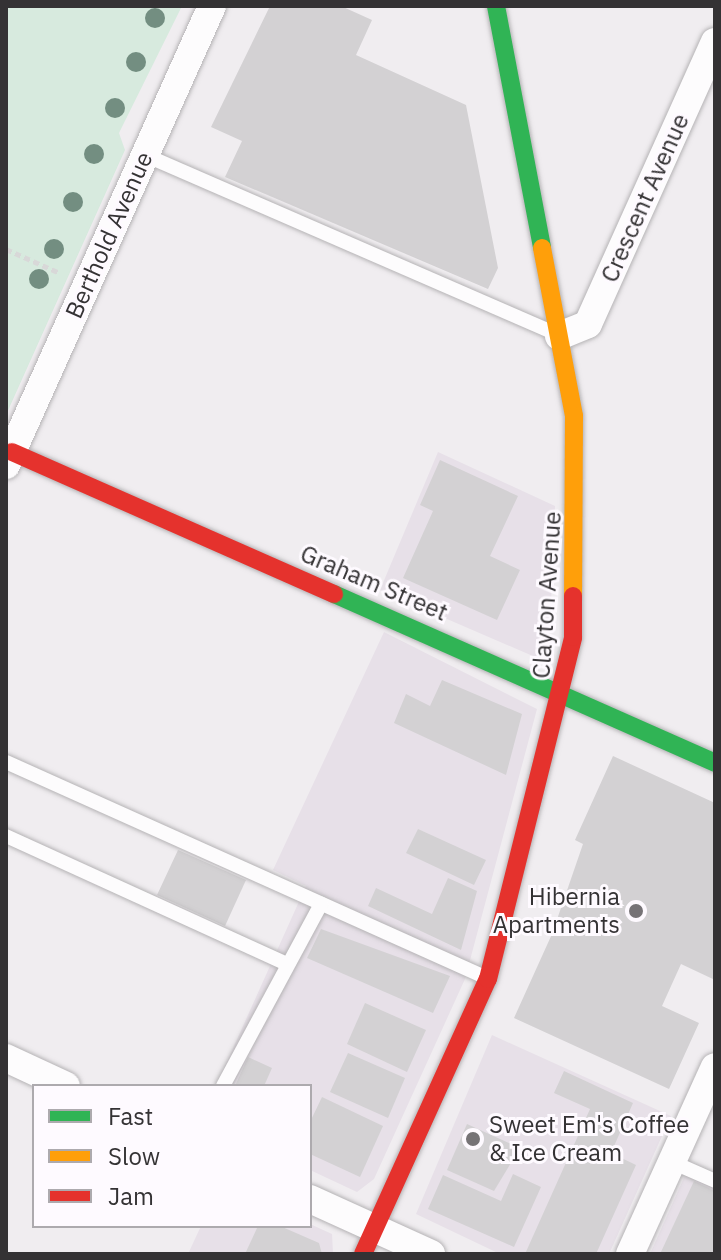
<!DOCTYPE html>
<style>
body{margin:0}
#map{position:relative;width:721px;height:1260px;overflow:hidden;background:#f0edf0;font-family:"IBM Plex Sans",sans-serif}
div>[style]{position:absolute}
.built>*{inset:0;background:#e7e0e8}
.green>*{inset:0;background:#d7eade}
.building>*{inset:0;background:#d3d1d3}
.path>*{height:5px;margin-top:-2.5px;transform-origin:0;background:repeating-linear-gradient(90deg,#d8d8d8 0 6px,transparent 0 10px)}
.roads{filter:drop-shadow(0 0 2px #b5b3b5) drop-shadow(0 0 2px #b5b3b5)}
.lane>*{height:14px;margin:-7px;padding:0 7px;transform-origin:7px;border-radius:7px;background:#fdfcfd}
.street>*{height:28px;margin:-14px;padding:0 14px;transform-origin:14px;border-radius:14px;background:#fdfcfd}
.fast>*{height:18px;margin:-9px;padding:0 9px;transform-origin:9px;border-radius:9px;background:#30b455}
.slow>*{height:18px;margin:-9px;padding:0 9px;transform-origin:9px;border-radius:9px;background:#ff9f0a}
.jam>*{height:18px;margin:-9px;padding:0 9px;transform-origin:9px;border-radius:9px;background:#e5322d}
.trees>*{width:20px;height:20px;margin:-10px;border-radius:50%;background:#738e81}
.dots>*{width:22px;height:22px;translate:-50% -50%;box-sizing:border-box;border:4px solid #fefaff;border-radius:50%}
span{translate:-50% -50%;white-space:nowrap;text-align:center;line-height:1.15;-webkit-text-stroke:6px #fefaff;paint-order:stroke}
.street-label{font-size:24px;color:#343234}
.poi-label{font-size:24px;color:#343234}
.right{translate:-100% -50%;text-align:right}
.left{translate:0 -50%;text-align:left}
.frame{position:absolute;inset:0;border:8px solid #343234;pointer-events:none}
.legend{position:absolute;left:32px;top:1084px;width:280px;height:144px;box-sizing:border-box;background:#fefaff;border:2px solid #adaaae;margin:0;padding:10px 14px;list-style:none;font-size:24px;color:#343234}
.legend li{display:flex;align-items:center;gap:16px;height:40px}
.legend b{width:40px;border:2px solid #adaaae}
</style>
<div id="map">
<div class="built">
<div style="clip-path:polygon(438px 452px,555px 506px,549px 651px,542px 660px,380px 590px)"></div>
<div style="clip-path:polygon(384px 632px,537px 709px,465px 979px,374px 1179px,357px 1192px,310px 1170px,310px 1086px,216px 1086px,306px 886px,273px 870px)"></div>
<div style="clip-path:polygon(492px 1035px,671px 1116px,609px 1254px,500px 1254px,416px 1214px)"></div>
<div style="clip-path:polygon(686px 1173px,715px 1186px,715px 1254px,650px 1254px)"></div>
<div style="clip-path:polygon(310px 1224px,332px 1234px,333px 1254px,188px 1254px,201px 1226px)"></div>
</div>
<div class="green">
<div style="clip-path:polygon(6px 6px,182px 6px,119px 133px,125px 150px,6px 415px)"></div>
</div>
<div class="building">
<div style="clip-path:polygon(270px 6px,341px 6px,372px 20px,356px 55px,466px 105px,498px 268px,488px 289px,225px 177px,242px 141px,211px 127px)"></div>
<div style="clip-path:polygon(440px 460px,518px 496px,490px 556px,520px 570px,497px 620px,403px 578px,433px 511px,420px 505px)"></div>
<div style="clip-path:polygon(442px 680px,522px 714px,506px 775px,394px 723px,406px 694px,430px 706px)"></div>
<div style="clip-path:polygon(613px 756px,715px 803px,715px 980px,681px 964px,662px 1006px,699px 1023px,669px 1089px,514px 1018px,552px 934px,583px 844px,575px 840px)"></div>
<div style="clip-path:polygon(418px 829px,486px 860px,474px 885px,406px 853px)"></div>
<div style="clip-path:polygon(178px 850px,246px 880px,225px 926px,157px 895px)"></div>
<div style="clip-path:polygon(448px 878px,477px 891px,461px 950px,368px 906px,376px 888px,432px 914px)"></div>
<div style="clip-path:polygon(321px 929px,450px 976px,433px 1013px,307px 958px)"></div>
<div style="clip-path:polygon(365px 1003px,426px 1030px,407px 1072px,347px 1044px)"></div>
<div style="clip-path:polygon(348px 1053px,405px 1078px,388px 1118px,330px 1092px)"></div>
<div style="clip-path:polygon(248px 1057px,272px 1068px,264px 1086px,235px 1086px)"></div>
<div style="clip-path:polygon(564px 1071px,633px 1103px,611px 1153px,636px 1165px,596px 1254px,525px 1254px,590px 1109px,554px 1093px)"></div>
<div style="clip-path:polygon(322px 1097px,383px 1126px,360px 1177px,310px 1154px,310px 1122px)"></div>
<div style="clip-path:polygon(467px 1124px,520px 1148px,494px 1191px,447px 1170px)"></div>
<div style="clip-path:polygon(513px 1174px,541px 1187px,514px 1247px,428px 1209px,443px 1175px,501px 1201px)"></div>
<div style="clip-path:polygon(694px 1181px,715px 1191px,714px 1254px,660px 1254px)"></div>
<div style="clip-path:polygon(258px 1226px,280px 1226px,319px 1243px,322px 1254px,245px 1254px)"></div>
</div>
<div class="path">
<div style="left:6px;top:249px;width:59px;rotate:24deg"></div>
</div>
<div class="roads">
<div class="lane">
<div style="left:145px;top:155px;width:444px;rotate:23.5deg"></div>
<div style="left:6px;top:762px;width:527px;rotate:24.18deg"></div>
<div style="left:6px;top:836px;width:309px;rotate:24.5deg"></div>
<div style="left:223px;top:1086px;width:207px;rotate:-61.7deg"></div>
<div style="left:672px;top:1162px;width:47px;rotate:23.8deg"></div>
</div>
<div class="street">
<div style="left:559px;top:336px;width:31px;rotate:-22deg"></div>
<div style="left:588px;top:324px;width:309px;rotate:-65.8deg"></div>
<div style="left:6px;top:465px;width:503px;rotate:-65.83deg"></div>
<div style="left:6px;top:1058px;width:66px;rotate:25deg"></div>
<div style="left:310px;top:1199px;width:133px;rotate:24.4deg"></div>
<div style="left:630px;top:1254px;width:205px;rotate:-65.6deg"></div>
</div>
<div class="fast">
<div style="left:496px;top:6px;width:246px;rotate:79.2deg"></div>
<div style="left:334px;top:594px;width:417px;rotate:23.9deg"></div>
</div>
<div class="slow">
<div style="left:542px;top:248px;width:171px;rotate:79.2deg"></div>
<div style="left:574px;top:416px;width:180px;rotate:90.3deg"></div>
</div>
<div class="jam">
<div style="left:12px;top:452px;width:352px;rotate:23.8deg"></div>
<div style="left:363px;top:1254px;width:302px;rotate:-65.6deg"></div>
<div style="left:488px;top:979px;width:352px;rotate:-76deg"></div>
<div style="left:573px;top:637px;width:41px;rotate:-90deg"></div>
</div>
</div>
<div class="trees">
<div style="left:155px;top:18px"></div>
<div style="left:136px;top:62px"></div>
<div style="left:115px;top:108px"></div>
<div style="left:94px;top:154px"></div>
<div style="left:73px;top:202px"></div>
<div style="left:54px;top:249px"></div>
<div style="left:39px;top:279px"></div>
</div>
<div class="dots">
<div style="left:636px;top:911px;background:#767376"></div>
<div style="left:473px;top:1139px;background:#767376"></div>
</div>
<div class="street-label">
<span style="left:645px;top:198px;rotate:-66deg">Crescent Avenue</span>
<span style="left:109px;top:235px;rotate:-66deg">Berthold Avenue</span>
<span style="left:374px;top:583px;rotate:23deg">Graham Street</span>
<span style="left:547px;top:595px;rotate:-86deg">Clayton Avenue</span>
</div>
<div class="poi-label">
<span class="right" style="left:620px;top:911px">Hibernia<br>Apartments</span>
<span class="left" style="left:489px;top:1139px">Sweet Em's Coffee<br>&amp; Ice Cream</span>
</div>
<div class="frame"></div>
<ul class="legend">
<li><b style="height:10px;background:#30b455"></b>Fast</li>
<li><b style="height:10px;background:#ff9f0a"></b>Slow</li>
<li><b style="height:10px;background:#e5322d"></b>Jam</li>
</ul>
</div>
